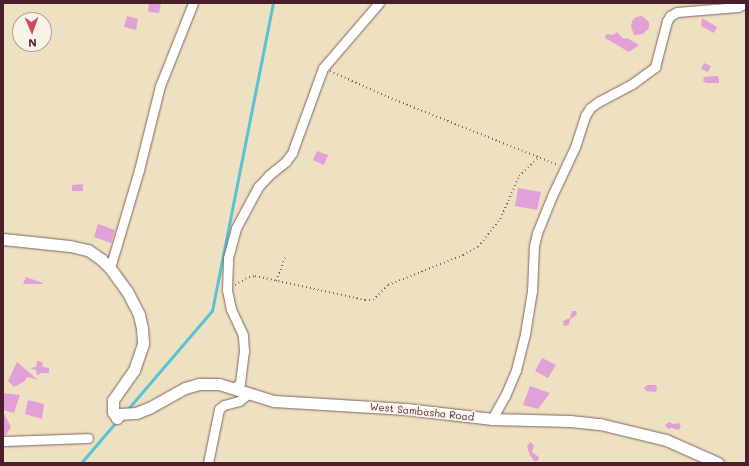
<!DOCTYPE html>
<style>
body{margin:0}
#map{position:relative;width:749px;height:466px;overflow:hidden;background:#ede1c1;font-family:Mali,sans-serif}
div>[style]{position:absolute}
.stream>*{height:2.5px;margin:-1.25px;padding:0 1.25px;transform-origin:1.25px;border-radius:1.25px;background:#59c3d3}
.building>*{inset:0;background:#e1a1d8}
.path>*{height:1.5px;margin-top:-0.75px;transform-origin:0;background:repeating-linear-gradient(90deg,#836360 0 1px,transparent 0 4px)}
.roads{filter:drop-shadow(0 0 1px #836360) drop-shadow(0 0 1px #836360)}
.minor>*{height:9px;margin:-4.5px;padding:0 4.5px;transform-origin:4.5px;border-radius:4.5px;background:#fff}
.tertiary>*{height:11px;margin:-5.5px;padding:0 5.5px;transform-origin:5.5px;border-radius:5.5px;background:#fff}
span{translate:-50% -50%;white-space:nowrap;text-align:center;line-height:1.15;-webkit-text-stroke:3.5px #f7f3e8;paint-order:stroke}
.street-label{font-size:10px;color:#4a1f2b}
.frame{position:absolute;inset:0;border:4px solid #4a1f2b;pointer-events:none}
.north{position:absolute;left:12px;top:12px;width:40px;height:40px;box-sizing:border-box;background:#f7f3e8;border:1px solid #b29e9c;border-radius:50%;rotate:178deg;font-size:11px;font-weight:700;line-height:16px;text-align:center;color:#4a1f2b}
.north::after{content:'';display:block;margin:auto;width:14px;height:18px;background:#d1495b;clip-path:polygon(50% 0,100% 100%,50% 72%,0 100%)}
</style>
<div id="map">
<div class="stream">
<div style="left:127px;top:410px;width:130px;rotate:-49.4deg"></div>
<div style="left:212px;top:311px;width:314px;rotate:-78.8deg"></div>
<div style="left:81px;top:463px;width:55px;rotate:-49.4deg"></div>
</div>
<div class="building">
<div style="clip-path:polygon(149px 3px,161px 3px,159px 13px,148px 12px)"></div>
<div style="clip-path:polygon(127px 16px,138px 19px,136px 30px,124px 27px)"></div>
<div style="clip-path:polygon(642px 16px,649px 22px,649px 28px,643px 34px,634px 35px,631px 27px,632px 21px,636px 17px)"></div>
<div style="clip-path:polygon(702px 18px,717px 27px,714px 33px,701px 26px)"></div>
<div style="clip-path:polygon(617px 32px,624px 39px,627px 38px,639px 45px,629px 52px,605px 38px,606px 34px,613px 35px)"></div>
<div style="clip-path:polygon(704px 63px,711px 66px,708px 72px,701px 69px)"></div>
<div style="clip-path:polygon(717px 76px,719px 78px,719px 83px,706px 83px,703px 81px,704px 77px)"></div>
<div style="clip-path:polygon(317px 151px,328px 155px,324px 165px,313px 160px)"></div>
<div style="clip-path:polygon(83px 184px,83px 191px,72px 191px,72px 185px)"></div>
<div style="clip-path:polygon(518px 188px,541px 192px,537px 210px,515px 206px)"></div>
<div style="clip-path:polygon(98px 224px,115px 230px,111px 243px,94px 237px)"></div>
<div style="clip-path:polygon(26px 277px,43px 283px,43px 284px,23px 284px)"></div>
<div style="clip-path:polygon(572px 311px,576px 311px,577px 315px,570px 319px,569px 325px,564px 326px,563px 321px,570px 318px)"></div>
<div style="clip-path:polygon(542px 358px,556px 365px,548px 378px,535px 371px)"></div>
<div style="clip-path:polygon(37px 361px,42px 362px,43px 367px,49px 368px,49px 373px,42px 373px,37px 375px,36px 370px,30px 368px,36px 367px)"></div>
<div style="clip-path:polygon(17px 362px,38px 380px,27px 377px,25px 381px,14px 387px,8px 381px)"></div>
<div style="clip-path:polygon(647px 385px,656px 385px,657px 390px,655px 392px,646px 391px,644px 388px)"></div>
<div style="clip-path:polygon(530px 386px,550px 393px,538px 409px,523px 405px)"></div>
<div style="clip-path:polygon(3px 393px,20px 395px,14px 413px,3px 410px)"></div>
<div style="clip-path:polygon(28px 400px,44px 404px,42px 419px,25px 414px)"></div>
<div style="clip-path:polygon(3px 412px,11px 427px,6px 435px,3px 435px)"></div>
<div style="clip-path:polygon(669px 422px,673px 424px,679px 423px,681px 427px,678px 430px,672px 428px,668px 429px,665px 425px)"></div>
<div style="clip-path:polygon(530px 442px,534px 445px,532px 452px,539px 457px,538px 461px,534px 461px,530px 455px,530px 457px,527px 446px)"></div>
</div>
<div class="path">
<div style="left:330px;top:71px;width:64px;rotate:24.1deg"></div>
<div style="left:388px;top:97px;width:183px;rotate:21.8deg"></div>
<div style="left:276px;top:281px;width:25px;rotate:-69deg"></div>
<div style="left:235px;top:285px;width:16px;rotate:-30deg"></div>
<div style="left:249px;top:277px;width:6px;rotate:-9deg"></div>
<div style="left:255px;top:276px;width:113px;rotate:12.3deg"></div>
<div style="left:365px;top:300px;width:8px"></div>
<div style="left:373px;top:300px;width:21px;rotate:-45deg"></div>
<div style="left:388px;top:285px;width:81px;rotate:-21.8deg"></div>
<div style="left:463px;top:255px;width:17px;rotate:-28deg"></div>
<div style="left:478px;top:247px;width:36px;rotate:-52deg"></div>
<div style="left:500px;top:219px;width:47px;rotate:-66.2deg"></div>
<div style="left:519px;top:176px;width:28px;rotate:-44deg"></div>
</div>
<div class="roads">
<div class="minor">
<div style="left:110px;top:268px;width:102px;rotate:-73.5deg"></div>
<div style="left:139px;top:170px;width:87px;rotate:-76deg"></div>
<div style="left:160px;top:86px;width:89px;rotate:-68.3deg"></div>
<div style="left:234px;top:388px;width:8px;rotate:-40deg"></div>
<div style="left:240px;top:383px;width:32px;rotate:-83deg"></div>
<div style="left:244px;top:351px;width:16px;rotate:-94deg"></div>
<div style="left:243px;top:335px;width:29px;rotate:-115deg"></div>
<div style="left:231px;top:309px;width:19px;rotate:-102deg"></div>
<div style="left:227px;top:290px;width:32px;rotate:-88deg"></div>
<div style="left:228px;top:258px;width:31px;rotate:-75deg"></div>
<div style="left:236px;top:228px;width:47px;rotate:-61.8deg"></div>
<div style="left:258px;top:187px;width:16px;rotate:-47deg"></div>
<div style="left:269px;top:175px;width:22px;rotate:-39deg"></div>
<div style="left:286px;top:161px;width:10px;rotate:-53deg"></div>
<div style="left:292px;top:153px;width:90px;rotate:-70deg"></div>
<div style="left:323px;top:68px;width:86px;rotate:-49.3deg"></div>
<div style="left:492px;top:419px;width:26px;rotate:-61deg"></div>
<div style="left:505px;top:396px;width:28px;rotate:-67deg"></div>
<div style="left:516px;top:370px;width:37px;rotate:-76deg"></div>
<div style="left:525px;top:334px;width:44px;rotate:-80.8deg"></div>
<div style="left:532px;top:291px;width:45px;rotate:-87.5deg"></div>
<div style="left:534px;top:246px;width:13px;rotate:-77deg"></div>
<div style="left:537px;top:233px;width:40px;rotate:-68deg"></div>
<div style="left:552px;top:196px;width:54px;rotate:-64.9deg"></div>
<div style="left:575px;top:147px;width:33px;rotate:-72deg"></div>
<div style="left:585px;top:116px;width:9px;rotate:-58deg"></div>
<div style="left:590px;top:108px;width:10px;rotate:-37deg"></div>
<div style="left:598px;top:102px;width:38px;rotate:-28deg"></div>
<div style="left:632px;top:84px;width:29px;rotate:-36deg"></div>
<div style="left:655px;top:67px;width:48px;rotate:-75.4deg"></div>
<div style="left:667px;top:21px;width:6px;rotate:-59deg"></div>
<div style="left:670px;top:16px;width:8px;rotate:-30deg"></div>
<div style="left:677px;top:12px;width:61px;rotate:-4.7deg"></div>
<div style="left:738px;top:7px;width:9px;rotate:-27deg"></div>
<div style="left:3px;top:441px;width:85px;rotate:-2deg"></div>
<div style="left:208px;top:463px;width:55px;rotate:-78.5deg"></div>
<div style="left:219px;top:409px;width:6px;rotate:-39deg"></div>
<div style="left:224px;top:405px;width:16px;rotate:-15deg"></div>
<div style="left:239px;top:401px;width:11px;rotate:-38deg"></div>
</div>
<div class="tertiary">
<div style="left:3px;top:239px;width:67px;rotate:6deg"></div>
<div style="left:70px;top:246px;width:18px;rotate:13deg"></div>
<div style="left:88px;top:250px;width:16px;rotate:35deg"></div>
<div style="left:101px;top:259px;width:13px;rotate:45deg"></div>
<div style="left:110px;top:268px;width:29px;rotate:54deg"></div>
<div style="left:127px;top:291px;width:27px;rotate:63deg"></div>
<div style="left:139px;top:315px;width:13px;rotate:77deg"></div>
<div style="left:142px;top:328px;width:16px;rotate:86deg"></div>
<div style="left:143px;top:344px;width:28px;rotate:109deg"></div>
<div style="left:134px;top:370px;width:37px;rotate:125deg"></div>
<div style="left:113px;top:400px;width:12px;rotate:90deg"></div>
<div style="left:113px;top:412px;width:7px;rotate:56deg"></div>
<div style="left:117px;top:418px;width:5px;rotate:-53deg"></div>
<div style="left:120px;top:414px;width:16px;rotate:-4deg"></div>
<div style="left:136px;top:413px;width:14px;rotate:-21deg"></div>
<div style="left:149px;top:408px;width:41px;rotate:-29.1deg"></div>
<div style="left:185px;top:388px;width:15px;rotate:-16deg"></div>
<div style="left:199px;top:384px;width:20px"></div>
<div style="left:219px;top:384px;width:58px;rotate:17.2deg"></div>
<div style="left:274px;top:401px;width:132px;rotate:3.5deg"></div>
<div style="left:406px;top:409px;width:87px;rotate:6.6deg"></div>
<div style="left:492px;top:419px;width:78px;rotate:1.5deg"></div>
<div style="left:570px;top:421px;width:30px;rotate:6deg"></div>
<div style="left:600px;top:424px;width:68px;rotate:13.6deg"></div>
<div style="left:666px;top:440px;width:57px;rotate:23.9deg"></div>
</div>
</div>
<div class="street-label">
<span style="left:422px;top:412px;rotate:6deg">West Sambasha Road</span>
</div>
<div class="frame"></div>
<div class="north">N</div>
</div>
